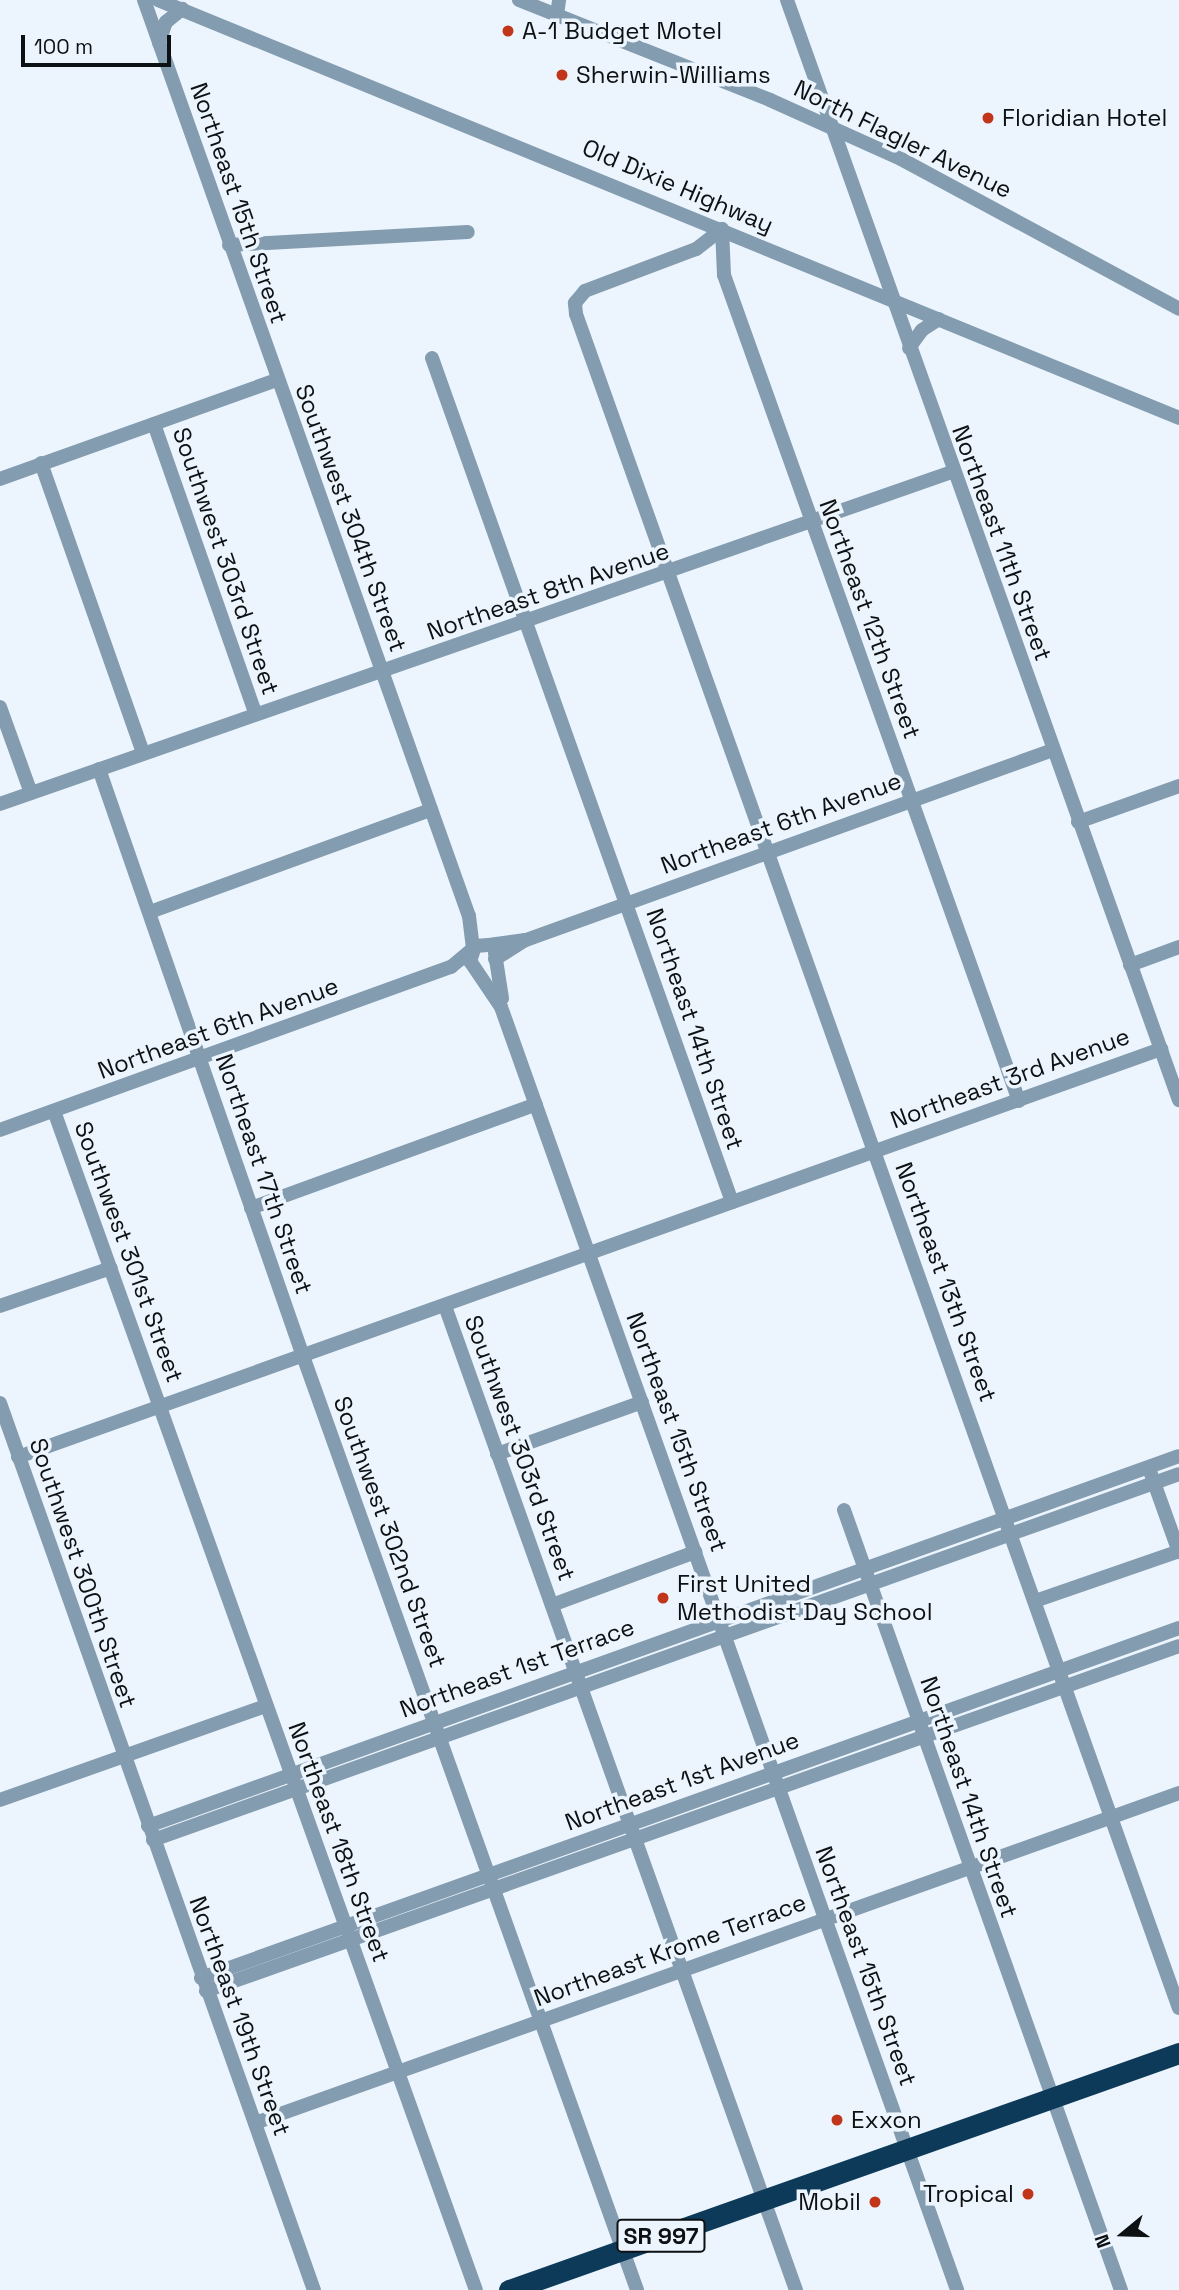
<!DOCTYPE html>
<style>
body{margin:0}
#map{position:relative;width:1179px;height:2290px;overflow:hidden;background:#ecf5fd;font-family:"Space Grotesk",sans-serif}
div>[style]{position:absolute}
.minor>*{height:14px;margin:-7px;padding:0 7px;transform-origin:7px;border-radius:7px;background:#849cb0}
.highway>*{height:21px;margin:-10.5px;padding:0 10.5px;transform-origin:10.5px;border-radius:10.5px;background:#0e3a59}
.dots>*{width:19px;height:19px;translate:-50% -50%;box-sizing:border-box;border:4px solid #ecf5fd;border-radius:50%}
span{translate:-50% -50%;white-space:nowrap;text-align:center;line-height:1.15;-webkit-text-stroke:7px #ecf5fd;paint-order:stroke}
.shield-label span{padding:2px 5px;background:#ecf5fd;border:2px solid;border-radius:5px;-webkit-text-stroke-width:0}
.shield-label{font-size:23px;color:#0d1114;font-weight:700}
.poi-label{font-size:24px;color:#0d1114}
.left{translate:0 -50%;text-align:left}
.right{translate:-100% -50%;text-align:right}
.street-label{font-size:24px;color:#0d1114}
.north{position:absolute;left:1088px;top:2199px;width:70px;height:70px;-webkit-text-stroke:5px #ecf5fd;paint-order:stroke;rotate:251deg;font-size:19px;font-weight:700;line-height:28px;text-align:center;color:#0d1114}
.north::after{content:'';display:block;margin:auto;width:24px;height:32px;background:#0d1114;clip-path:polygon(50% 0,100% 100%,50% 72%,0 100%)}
.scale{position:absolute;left:21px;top:35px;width:150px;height:32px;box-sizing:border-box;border:4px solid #0d1114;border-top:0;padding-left:9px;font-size:21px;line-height:24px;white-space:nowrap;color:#0d1114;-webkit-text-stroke:5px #ecf5fd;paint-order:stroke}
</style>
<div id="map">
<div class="minor">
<div style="left:144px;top:0;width:972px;rotate:70.47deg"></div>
<div style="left:469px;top:916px;width:31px;rotate:83deg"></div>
<div style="left:158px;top:0;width:1103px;rotate:22.26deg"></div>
<div style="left:519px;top:0;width:270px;rotate:21.7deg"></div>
<div style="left:770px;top:100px;width:144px;rotate:24.2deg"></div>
<div style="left:901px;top:159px;width:316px;rotate:28.3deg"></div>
<div style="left:787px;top:0;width:1168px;rotate:70.39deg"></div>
<div style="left:557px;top:15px;width:15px;rotate:-82deg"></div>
<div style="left:159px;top:43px;width:22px;rotate:-72deg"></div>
<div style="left:166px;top:22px;width:21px;rotate:-39deg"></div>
<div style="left:722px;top:229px;width:33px;rotate:142deg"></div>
<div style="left:696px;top:249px;width:119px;rotate:159.3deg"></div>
<div style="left:585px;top:291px;width:16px;rotate:130deg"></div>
<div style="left:575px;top:303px;width:11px;rotate:85deg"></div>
<div style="left:576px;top:314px;width:1798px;rotate:70.41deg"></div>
<div style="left:722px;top:229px;width:46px;rotate:87.5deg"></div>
<div style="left:724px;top:275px;width:877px;rotate:70.35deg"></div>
<div style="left:229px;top:245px;width:239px;rotate:-3.1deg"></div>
<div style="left:909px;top:348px;width:22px;rotate:-54deg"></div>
<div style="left:922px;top:330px;width:20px;rotate:-33deg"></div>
<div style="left:432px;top:358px;width:896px;rotate:70.43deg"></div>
<div style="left:154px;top:424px;width:306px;rotate:70.7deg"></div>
<div style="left:41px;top:463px;width:307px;rotate:70.6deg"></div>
<div style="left:0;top:479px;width:294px;rotate:-19.7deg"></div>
<div style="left:0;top:707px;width:91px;rotate:70.2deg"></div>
<div style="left:99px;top:769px;width:621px;rotate:70.84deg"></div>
<div style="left:303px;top:1356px;width:992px;rotate:70.32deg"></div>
<div style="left:0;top:804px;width:1008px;rotate:-19.23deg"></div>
<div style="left:1078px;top:822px;width:107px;rotate:-19.6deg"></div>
<div style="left:150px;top:912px;width:299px;rotate:-20deg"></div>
<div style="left:488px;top:945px;width:13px;rotate:176deg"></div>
<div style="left:475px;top:946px;width:16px;rotate:108deg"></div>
<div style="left:470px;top:961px;width:55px;rotate:56deg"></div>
<div style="left:501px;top:1007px;width:1362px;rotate:70.43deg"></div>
<div style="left:489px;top:945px;width:35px;rotate:-8deg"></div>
<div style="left:495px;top:953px;width:46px;rotate:81.2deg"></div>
<div style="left:495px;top:959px;width:36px;rotate:-32deg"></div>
<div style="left:526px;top:940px;width:560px;rotate:-19.83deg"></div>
<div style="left:1130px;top:965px;width:52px;rotate:-20.2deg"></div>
<div style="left:54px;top:1111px;width:1252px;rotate:70.31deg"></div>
<div style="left:0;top:1130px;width:480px;rotate:-19.9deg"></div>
<div style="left:451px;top:967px;width:26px;rotate:-40deg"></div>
<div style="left:251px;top:1208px;width:303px;rotate:-20deg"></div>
<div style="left:0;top:1306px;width:117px;rotate:-18.9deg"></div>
<div style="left:445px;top:1306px;width:1045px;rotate:70.37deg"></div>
<div style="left:0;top:1403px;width:941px;rotate:70.51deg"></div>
<div style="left:497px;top:1454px;width:154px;rotate:-19.7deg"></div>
<div style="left:18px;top:1457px;width:1214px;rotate:-19.64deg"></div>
<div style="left:1151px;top:1474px;width:83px;rotate:70.3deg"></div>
<div style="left:844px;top:1510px;width:828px;rotate:70.45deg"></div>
<div style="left:1035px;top:1601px;width:152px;rotate:-19.1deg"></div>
<div style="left:552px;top:1605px;width:153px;rotate:-20.3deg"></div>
<div style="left:0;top:1800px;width:282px;rotate:-19.5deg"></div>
<div style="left:148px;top:1826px;width:1095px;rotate:-19.74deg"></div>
<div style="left:153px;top:1840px;width:1089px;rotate:-19.63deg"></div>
<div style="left:201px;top:1978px;width:1039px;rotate:-19.69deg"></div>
<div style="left:206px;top:1991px;width:1032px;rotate:-19.52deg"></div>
<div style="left:255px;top:2123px;width:981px;rotate:-19.65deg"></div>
</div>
<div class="highway">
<div style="left:509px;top:2290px;width:711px;rotate:-19.48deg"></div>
</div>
<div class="dots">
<div style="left:508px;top:31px;background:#c1361b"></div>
<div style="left:562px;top:75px;background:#c1361b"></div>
<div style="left:988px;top:118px;background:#c1361b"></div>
<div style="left:663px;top:1598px;background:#c1361b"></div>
<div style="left:837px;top:2120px;background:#c1361b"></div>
<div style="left:1028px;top:2194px;background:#c1361b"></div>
<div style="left:875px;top:2202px;background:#c1361b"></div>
</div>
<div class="shield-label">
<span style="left:661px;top:2236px">SR 997</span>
</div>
<div class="poi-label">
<span class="left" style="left:522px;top:31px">A-1 Budget Motel</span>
<span class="left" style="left:576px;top:75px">Sherwin-Williams</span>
<span class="left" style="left:1002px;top:118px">Floridian Hotel</span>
<span class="left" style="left:677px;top:1598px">First United<br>Methodist Day School</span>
<span class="left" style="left:851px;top:2120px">Exxon</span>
<span class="right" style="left:1014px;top:2194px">Tropical</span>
<span class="right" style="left:861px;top:2202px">Mobil</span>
</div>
<div class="street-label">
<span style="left:903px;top:139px;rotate:26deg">North Flagler Avenue</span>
<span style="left:678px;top:186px;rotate:23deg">Old Dixie Highway</span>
<span style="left:239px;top:203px;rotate:71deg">Northeast 15th Street</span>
<span style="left:351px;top:518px;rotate:70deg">Southwest 304th Street</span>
<span style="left:1002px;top:543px;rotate:70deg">Northeast 11th Street</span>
<span style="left:226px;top:561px;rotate:71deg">Southwest 303rd Street</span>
<span style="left:548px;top:591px;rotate:-19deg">Northeast 8th Avenue</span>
<span style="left:870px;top:619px;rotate:70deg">Northeast 12th Street</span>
<span style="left:781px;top:823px;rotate:-20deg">Northeast 6th Avenue</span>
<span style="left:218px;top:1028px;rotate:-20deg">Northeast 6th Avenue</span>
<span style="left:695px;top:1029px;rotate:71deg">Northeast 14th Street</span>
<span style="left:1010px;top:1078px;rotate:-20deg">Northeast 3rd Avenue</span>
<span style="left:264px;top:1174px;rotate:71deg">Northeast 17th Street</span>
<span style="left:129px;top:1252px;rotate:70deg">Southwest 301st Street</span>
<span style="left:946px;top:1282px;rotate:70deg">Northeast 13th Street</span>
<span style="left:677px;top:1432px;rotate:70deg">Northeast 15th Street</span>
<span style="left:520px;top:1448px;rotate:70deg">Southwest 303rd Street</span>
<span style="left:390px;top:1532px;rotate:70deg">Southwest 302nd Street</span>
<span style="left:83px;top:1573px;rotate:71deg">Southwest 300th Street</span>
<span style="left:517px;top:1668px;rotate:-20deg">Northeast 1st Terrace</span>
<span style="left:682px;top:1781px;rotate:-20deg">Northeast 1st Avenue</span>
<span style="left:969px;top:1797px;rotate:71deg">Northeast 14th Street</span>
<span style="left:339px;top:1842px;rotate:70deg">Northeast 18th Street</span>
<span style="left:670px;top:1950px;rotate:-20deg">Northeast Krome Terrace</span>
<span style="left:866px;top:1966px;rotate:70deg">Northeast 15th Street</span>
<span style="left:240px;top:2016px;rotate:70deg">Northeast 19th Street</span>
</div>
<div class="north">N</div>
<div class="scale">100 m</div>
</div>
